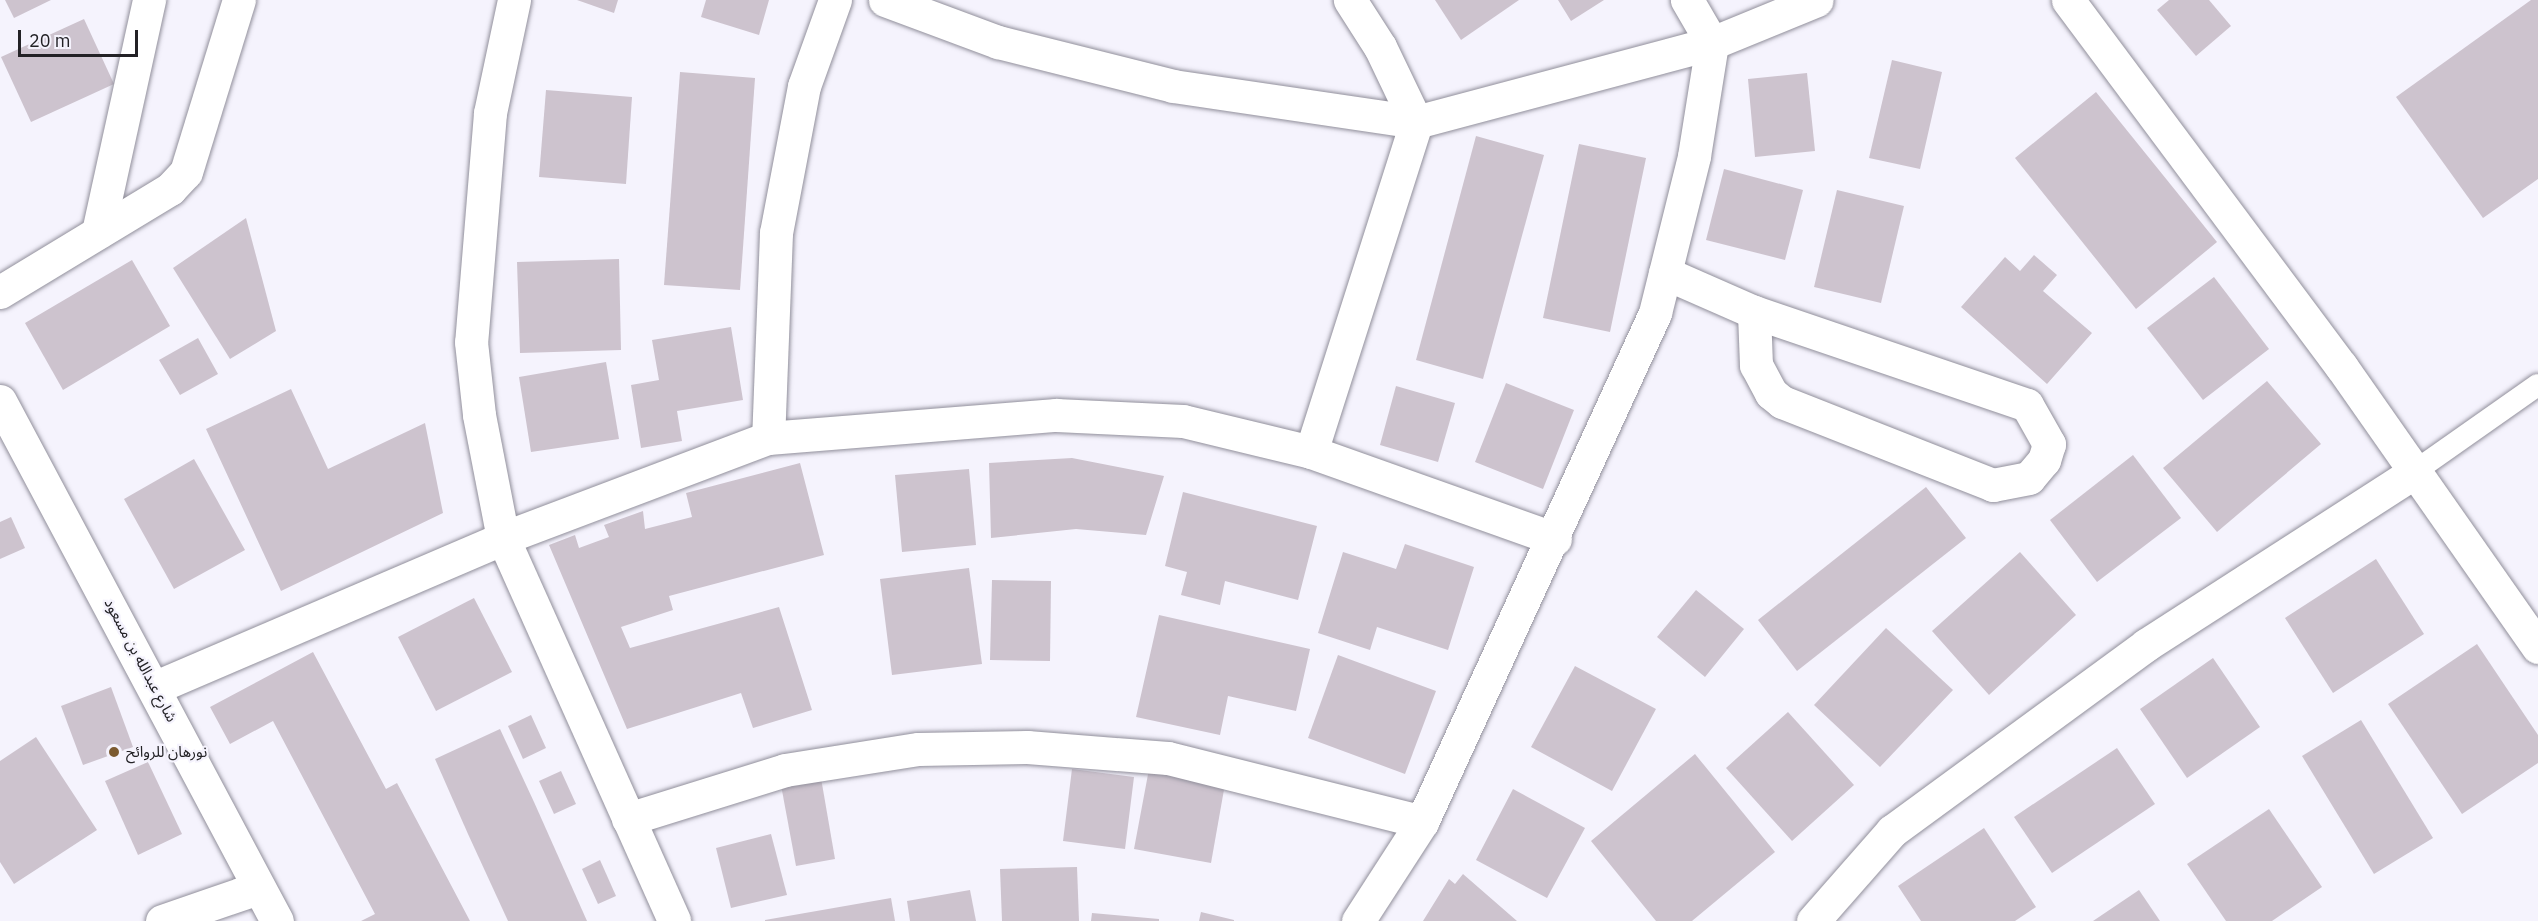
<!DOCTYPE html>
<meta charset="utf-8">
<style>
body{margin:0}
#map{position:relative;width:2538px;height:921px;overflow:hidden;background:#f5f3fd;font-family:"IBM Plex Sans","Noto Sans Arabic",sans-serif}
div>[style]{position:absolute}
.building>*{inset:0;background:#cdc3ce}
.roads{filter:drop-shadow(0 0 2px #918f9b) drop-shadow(0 0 2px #918f9b)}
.service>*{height:22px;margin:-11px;padding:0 11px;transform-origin:11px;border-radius:11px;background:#fff}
.minor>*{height:33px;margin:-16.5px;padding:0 16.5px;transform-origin:16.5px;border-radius:16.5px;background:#fff}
.tertiary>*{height:33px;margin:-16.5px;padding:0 16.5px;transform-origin:16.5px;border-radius:16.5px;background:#fff}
.dots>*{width:16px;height:16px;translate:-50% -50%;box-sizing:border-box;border:3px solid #f5f3fd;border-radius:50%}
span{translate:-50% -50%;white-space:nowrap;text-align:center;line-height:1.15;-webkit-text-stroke:4.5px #f5f3fd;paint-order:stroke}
.street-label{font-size:15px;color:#232226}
.poi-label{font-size:15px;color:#232226}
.left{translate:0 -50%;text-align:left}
.scale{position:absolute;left:18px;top:30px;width:120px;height:27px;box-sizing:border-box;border:3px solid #232226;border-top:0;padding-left:8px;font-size:18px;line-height:21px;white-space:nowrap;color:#232226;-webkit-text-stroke:4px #f5f3fd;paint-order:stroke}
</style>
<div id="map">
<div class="building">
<div style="clip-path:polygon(5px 0,51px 0,14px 18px)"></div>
<div style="clip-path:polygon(577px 0,618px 0,614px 13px)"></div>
<div style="clip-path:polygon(706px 0,769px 0,759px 35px,701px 17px)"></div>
<div style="clip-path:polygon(1435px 0,1519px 0,1461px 40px)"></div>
<div style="clip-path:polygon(1558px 0,1604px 0,1571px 21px)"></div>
<div style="clip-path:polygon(2169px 0,2209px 0,2231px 26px,2196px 56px,2157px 10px)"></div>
<div style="clip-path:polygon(2531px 0,2538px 0,2538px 179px,2483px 218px,2396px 97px)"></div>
<div style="clip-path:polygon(84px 19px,114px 84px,31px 122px,1px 57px)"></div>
<div style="clip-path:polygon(1892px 60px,1942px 72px,1920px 169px,1869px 158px)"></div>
<div style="clip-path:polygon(680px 72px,755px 78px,740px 290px,664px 285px)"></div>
<div style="clip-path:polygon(1807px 73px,1815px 151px,1755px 157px,1748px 79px)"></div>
<div style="clip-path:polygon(546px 90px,632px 97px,626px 184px,539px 177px)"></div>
<div style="clip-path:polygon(2096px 92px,2217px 242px,2136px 309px,2015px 158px)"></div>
<div style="clip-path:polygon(1476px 136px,1544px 155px,1483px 379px,1416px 360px)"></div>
<div style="clip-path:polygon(1579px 144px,1646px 158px,1610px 332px,1543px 318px)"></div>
<div style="clip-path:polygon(1724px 169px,1803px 190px,1785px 260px,1706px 240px)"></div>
<div style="clip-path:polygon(1837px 190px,1904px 206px,1881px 303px,1814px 287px)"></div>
<div style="clip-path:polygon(246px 218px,276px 331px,230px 359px,173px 268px)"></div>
<div style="clip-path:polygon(2034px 255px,2057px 275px,2043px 291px,2092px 333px,2047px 384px,1961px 307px,2005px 257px,2020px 271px)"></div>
<div style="clip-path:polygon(619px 259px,621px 350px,520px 353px,517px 262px)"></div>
<div style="clip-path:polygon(132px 260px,170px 326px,63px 390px,25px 323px)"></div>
<div style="clip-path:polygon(2214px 277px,2269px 349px,2203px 400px,2147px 328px)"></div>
<div style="clip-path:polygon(731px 327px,743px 400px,677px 411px,682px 441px,641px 448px,631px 385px,659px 380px,652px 340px)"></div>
<div style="clip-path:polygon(198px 338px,218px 374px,180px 395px,159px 360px)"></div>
<div style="clip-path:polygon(606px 362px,619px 439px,531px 452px,519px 377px)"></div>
<div style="clip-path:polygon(2267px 381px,2321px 444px,2217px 532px,2163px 468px)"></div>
<div style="clip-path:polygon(1506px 383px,1574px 410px,1543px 489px,1475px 462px)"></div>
<div style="clip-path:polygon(1396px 386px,1455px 403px,1438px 462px,1380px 445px)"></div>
<div style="clip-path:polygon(291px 389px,328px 469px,425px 423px,443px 513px,281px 591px,206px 429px)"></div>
<div style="clip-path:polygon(2133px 455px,2181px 518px,2097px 582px,2050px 520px)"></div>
<div style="clip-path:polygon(1072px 458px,1164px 476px,1146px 535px,1076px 529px,991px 538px,989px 463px)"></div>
<div style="clip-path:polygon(194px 459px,245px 550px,174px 589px,124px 499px)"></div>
<div style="clip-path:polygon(800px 463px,824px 555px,669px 596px,673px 610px,621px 627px,630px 648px,779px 607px,812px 710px,753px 728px,741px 693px,627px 729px,549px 545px,575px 535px,579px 548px,609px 537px,604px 525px,643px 511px,645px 529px,692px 517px,686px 493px)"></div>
<div style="clip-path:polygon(969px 469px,976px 545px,902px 552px,895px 475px)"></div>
<div style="clip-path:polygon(1926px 487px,1966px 538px,1797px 671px,1758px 620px)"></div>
<div style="clip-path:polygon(1183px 492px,1317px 526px,1298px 600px,1225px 581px,1220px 605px,1181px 595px,1187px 572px,1165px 566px)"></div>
<div style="clip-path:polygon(11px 517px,25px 548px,0 559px,0 522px)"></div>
<div style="clip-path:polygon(1405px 544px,1474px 567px,1448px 650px,1377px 627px,1370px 650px,1318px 633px,1343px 552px,1396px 569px)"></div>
<div style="clip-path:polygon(2020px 552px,2076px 615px,1989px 695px,1932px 631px)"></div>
<div style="clip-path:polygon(2376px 559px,2424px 634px,2333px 693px,2285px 618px)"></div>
<div style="clip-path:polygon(969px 568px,982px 664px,892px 675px,880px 579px)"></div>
<div style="clip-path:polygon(992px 580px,1051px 581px,1050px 661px,990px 660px)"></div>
<div style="clip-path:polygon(1696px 590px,1744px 629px,1705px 677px,1657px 637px)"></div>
<div style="clip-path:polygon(474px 598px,512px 672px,436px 711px,398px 637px)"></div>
<div style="clip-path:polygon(1159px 615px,1310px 649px,1296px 711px,1228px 696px,1220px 735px,1136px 717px)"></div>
<div style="clip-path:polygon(1886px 628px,1953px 690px,1880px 767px,1814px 705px)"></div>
<div style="clip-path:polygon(2477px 644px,2538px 735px,2538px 763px,2462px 814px,2388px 704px)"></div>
<div style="clip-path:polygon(313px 652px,386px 789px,397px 783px,470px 921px,361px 921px,375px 914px,273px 721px,230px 744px,210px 707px)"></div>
<div style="clip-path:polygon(1338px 655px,1436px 691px,1405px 774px,1308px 738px)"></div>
<div style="clip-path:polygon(2213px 658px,2260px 727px,2187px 778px,2140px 709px)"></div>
<div style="clip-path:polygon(1575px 666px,1656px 709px,1612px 791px,1531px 747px)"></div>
<div style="clip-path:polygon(111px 687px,133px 747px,83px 765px,61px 706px)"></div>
<div style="clip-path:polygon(1788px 712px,1854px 785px,1792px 841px,1726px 768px)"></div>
<div style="clip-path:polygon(531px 715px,546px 748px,523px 759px,508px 726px)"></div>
<div style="clip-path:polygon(2361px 720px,2433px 838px,2374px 874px,2302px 756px)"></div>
<div style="clip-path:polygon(500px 729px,534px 802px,587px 921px,508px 921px,468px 834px,435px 759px)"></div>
<div style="clip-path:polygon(36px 737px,97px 830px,14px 884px,0 862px,0 761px)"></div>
<div style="clip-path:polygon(2117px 748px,2155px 804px,2052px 873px,2014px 817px)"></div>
<div style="clip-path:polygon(1695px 754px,1775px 852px,1692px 921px,1656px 921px,1591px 841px)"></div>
<div style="clip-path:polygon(148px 762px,182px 834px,138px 855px,105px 781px)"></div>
<div style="clip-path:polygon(1072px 769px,1134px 777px,1125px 849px,1063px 841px)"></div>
<div style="clip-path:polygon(1149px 769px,1225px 784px,1211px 863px,1134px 849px)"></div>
<div style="clip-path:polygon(561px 771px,576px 804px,554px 814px,539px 781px)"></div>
<div style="clip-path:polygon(821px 778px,835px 859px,796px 866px,781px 785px)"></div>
<div style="clip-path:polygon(1513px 789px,1585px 828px,1547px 898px,1476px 860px)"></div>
<div style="clip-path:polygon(2269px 809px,2322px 887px,2272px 921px,2226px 921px,2187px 864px)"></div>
<div style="clip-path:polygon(1984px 828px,2036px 907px,2015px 921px,1921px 921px,1898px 886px)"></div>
<div style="clip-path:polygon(771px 834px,787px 895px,731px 908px,716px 848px)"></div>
<div style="clip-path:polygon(600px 860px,616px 896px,598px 904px,582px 869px)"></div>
<div style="clip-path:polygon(1077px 867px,1079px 921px,1002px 921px,1000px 869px)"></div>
<div style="clip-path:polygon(1463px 874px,1517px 921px,1423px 921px,1449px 879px,1455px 884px)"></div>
<div style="clip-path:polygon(970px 890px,976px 921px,910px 921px,907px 901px)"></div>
<div style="clip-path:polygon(2139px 890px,2160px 921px,2093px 921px)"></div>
<div style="clip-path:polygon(891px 898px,895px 921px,765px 921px,765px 920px)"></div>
<div style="clip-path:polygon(1201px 912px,1234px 920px,1234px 921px,1199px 921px)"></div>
<div style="clip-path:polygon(1092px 913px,1159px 919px,1159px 921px,1091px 921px)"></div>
</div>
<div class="roads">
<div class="service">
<div style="left:2414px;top:472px;width:151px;rotate:-35.1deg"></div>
</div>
<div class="minor">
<div style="left:514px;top:0;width:116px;rotate:102deg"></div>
<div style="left:490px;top:113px;width:230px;rotate:94.7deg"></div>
<div style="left:471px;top:342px;width:73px;rotate:83.7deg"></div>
<div style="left:479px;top:415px;width:125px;rotate:79deg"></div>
<div style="left:503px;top:538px;width:419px;rotate:65.9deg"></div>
<div style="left:835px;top:0;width:91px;rotate:109.8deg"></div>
<div style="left:804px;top:86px;width:150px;rotate:100.8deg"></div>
<div style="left:776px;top:233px;width:205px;rotate:92.2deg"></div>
<div style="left:768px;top:438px;width:289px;rotate:-4.6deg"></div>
<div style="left:1056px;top:415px;width:127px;rotate:2.7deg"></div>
<div style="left:1183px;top:421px;width:132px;rotate:13.6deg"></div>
<div style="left:1311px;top:452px;width:259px;rotate:19.6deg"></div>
<div style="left:885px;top:0;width:121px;rotate:20.4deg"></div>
<div style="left:998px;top:42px;width:180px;rotate:14.1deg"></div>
<div style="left:1173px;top:86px;width:246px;rotate:8.4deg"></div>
<div style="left:1416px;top:122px;width:306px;rotate:-14.9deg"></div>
<div style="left:1712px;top:43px;width:113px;rotate:-22.3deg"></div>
<div style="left:2068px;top:0;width:457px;rotate:53.3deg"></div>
<div style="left:2341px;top:366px;width:343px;rotate:55deg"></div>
<div style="left:98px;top:232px;width:238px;rotate:-77.6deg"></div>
<div style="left:1665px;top:273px;width:97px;rotate:23.7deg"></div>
<div style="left:1754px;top:312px;width:288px;rotate:18.8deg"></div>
<div style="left:2027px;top:405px;width:45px;rotate:60.6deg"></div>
<div style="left:2049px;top:444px;width:17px;rotate:107deg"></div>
<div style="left:2044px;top:460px;width:23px;rotate:130deg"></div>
<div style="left:2029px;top:478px;width:37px;rotate:169deg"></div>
<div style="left:1993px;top:485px;width:227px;rotate:-158.5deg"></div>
<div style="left:1782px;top:402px;width:14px;rotate:-141deg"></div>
<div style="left:1771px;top:393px;width:32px;rotate:-118deg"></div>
<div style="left:1756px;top:365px;width:53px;rotate:-92.2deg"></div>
<div style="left:0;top:292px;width:199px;rotate:-31.2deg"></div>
<div style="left:170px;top:189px;width:23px;rotate:-47deg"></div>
<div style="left:186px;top:172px;width:180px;rotate:-72.9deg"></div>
<div style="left:1311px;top:452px;width:346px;rotate:-72.3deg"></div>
<div style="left:1416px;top:122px;width:83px;rotate:-115.6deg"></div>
<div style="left:1380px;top:47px;width:56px;rotate:-122.6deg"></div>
<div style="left:156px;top:687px;width:378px;rotate:-23.2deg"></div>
<div style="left:503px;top:538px;width:283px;rotate:-20.7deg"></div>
<div style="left:628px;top:819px;width:164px;rotate:-17.3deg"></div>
<div style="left:785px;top:770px;width:135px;rotate:-9deg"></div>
<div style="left:918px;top:749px;width:109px;rotate:-1.1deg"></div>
<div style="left:1027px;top:747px;width:141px;rotate:4.5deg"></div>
<div style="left:1168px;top:758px;width:262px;rotate:14.1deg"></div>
<div style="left:162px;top:921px;width:102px;rotate:-19deg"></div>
<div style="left:1358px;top:921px;width:118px;rotate:-57.1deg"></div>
<div style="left:1422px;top:822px;width:560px;rotate:-65.4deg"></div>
<div style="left:1655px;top:313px;width:162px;rotate:-76deg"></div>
<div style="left:1694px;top:156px;width:114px;rotate:-80.9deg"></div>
<div style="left:1712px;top:43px;width:50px;rotate:-120.2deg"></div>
<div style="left:1813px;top:921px;width:120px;rotate:-48.7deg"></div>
<div style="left:1892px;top:831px;width:315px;rotate:-36.2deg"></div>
<div style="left:2146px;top:645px;width:319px;rotate:-32.8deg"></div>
</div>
<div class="tertiary">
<div style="left:0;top:401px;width:589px;rotate:61.96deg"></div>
</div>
</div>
<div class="dots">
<div style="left:114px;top:752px;background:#7b5a30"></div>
</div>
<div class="street-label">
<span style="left:141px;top:660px;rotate:62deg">شارع عبدالله بن مسعود</span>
</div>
<div class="poi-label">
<span class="left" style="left:126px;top:752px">نورهان للروائح</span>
</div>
<div class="scale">20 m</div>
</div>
